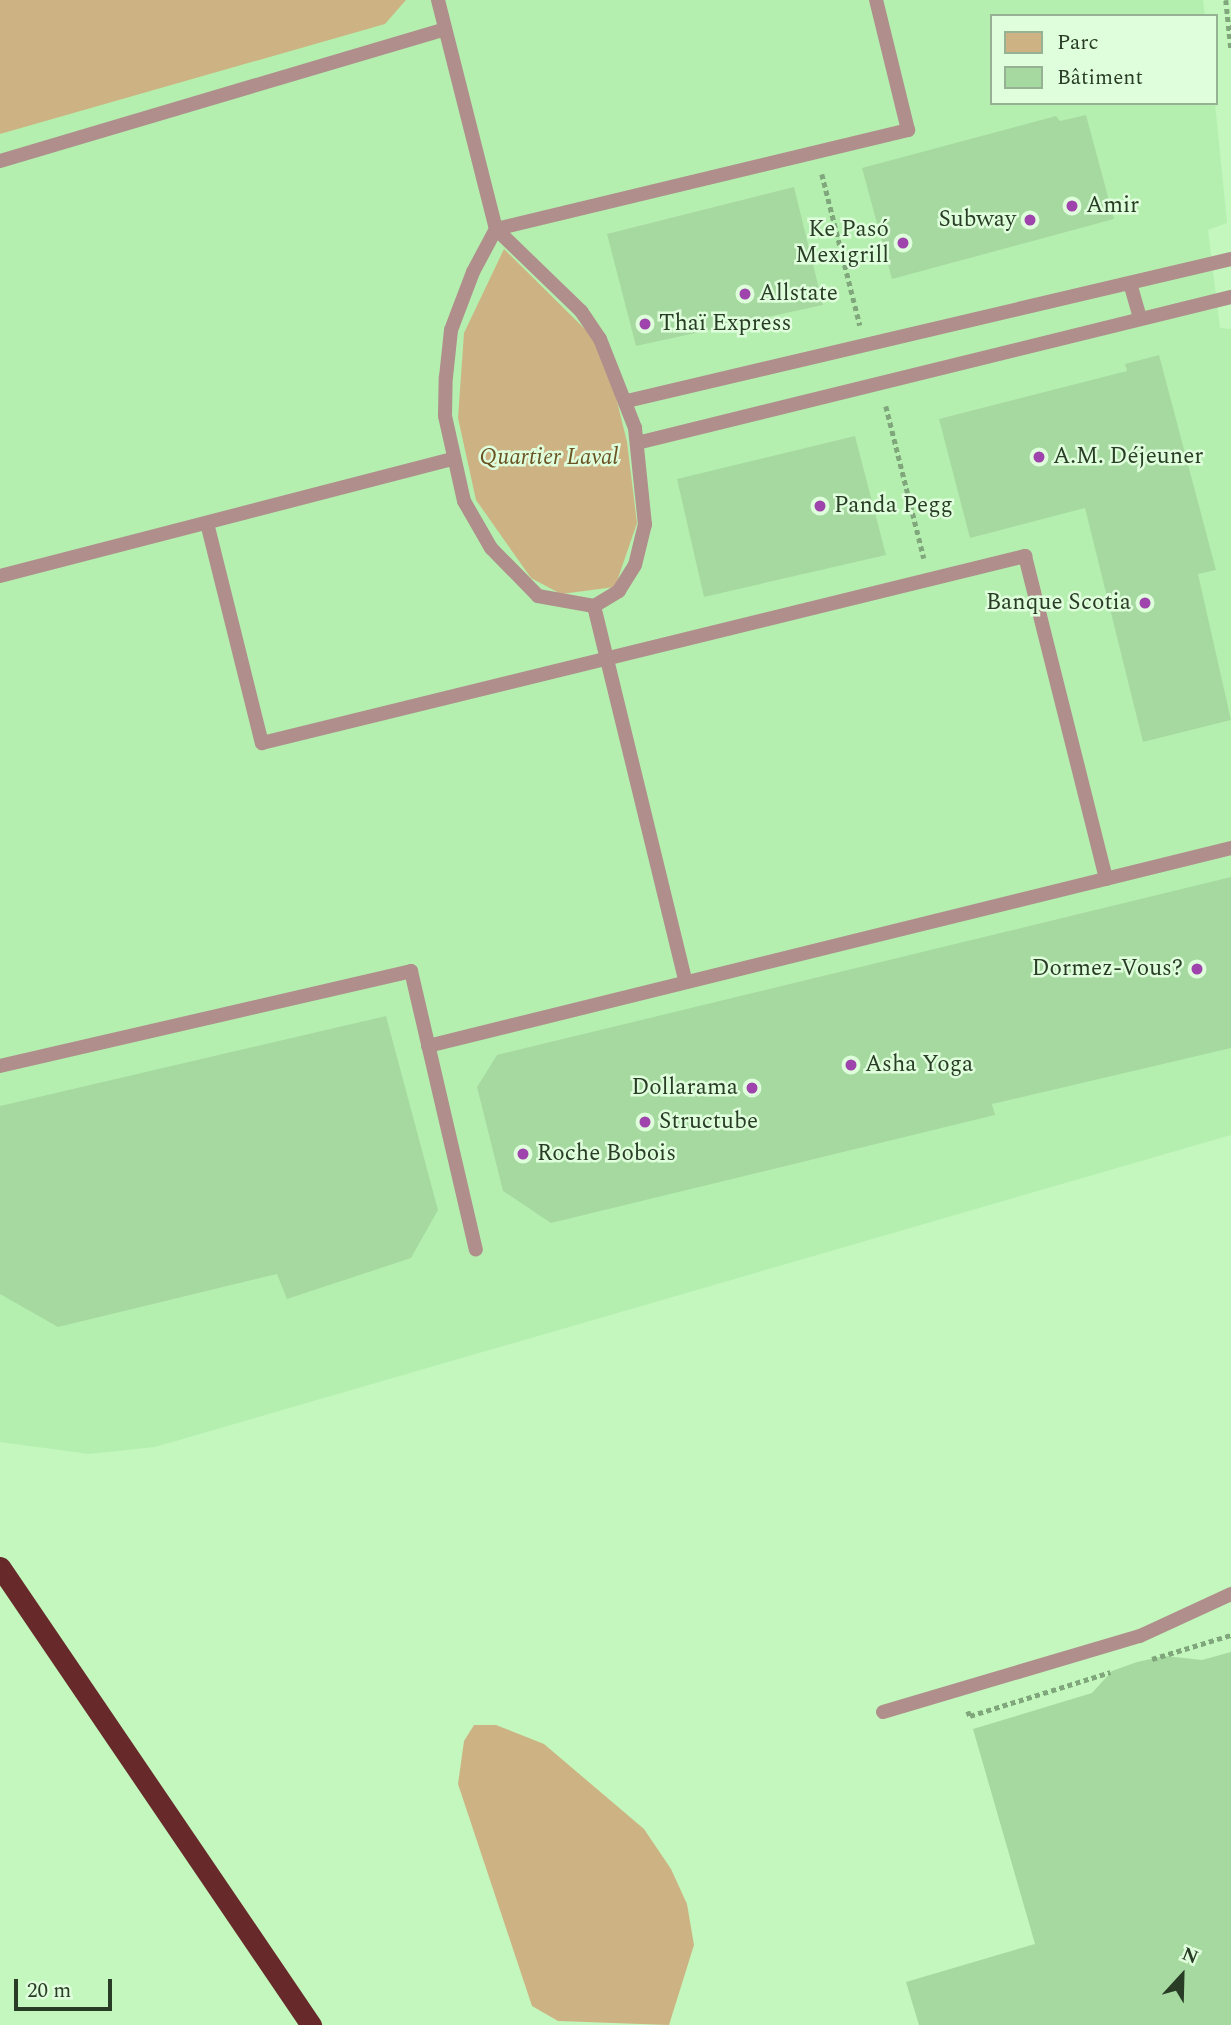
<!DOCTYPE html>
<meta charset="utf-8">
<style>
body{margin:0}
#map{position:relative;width:1231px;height:2025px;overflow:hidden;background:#c3f7bd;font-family:Spectral,serif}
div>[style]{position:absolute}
.built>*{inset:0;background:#b5efaf}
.green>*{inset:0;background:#cdb384}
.building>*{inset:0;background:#a6d9a0}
.path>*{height:4.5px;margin-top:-2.25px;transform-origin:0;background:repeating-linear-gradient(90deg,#80a67b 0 5px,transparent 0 8.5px)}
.lane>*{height:14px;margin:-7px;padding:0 7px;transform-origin:7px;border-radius:7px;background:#af8e8c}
.highway>*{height:21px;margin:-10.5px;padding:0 10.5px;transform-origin:10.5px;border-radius:10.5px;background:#67292a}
.dots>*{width:19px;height:19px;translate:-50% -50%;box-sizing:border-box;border:4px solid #dffedb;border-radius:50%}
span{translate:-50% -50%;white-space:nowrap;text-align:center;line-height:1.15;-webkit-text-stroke:5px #dffedb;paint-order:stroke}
.poi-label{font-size:23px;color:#293d26}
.left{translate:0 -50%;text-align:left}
.right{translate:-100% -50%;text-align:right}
.park-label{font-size:23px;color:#6a5223;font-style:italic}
.legend{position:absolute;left:990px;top:14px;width:228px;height:91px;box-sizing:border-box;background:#dffedb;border:2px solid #96b193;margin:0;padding:9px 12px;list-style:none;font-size:21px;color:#293d26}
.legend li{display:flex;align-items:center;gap:14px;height:35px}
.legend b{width:35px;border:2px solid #96b193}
.north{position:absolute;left:1147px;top:1941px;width:70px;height:70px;-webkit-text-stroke:5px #dffedb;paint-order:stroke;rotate:22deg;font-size:19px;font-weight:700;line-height:28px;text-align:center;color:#293d26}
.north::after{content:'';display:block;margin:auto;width:24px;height:32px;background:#293d26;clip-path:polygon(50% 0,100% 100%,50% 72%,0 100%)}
.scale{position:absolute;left:14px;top:1979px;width:98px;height:32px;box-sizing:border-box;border:4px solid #293d26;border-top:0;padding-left:9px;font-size:21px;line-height:24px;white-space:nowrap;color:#293d26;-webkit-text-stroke:5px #dffedb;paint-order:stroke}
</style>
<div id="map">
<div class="built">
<div style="clip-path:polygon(0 0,1203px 0,1205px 16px,991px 16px,991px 103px,1215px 103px,1227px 223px,1208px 230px,1220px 328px,1231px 329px,1231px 1135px,155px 1447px,89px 1454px,0 1442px)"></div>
</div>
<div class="green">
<div style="clip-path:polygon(0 0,406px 0,385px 24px,0 134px)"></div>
<div style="clip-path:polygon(504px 249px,604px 348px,627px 442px,637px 523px,615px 587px,561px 594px,531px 578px,476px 500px,458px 418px,464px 333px)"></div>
<div style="clip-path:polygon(474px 1725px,496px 1725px,544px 1744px,644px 1829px,671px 1869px,687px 1904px,694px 1945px,669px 2025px,558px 2021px,532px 2006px,458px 1784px,464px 1741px)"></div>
</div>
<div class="building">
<div style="clip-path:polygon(1086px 115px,1114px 219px,892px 279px,862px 168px,1056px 116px,1060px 121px)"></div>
<div style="clip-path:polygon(794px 187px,823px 305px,636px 346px,607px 234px)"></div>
<div style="clip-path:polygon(1159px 355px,1216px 570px,1198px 574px,1231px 720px,1143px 742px,1085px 508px,970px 538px,939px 419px,1127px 371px,1125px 364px)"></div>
<div style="clip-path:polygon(855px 436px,886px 555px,704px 597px,677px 479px)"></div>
<div style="clip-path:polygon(1231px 877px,1231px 1048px,992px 1104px,995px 1115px,551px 1223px,503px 1191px,477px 1087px,497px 1055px)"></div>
<div style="clip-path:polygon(386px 1016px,438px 1210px,411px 1258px,287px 1299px,277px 1274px,58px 1327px,0 1294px,0 1106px)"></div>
<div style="clip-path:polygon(1231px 1652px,1231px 2025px,919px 2025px,906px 1982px,1035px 1944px,973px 1729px,1092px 1693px,1112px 1671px,1137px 1662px,1165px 1656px,1202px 1660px)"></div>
</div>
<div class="path">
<div style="left:1226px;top:0;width:48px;rotate:84.1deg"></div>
<div style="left:822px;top:174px;width:156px;rotate:75.9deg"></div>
<div style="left:886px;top:406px;width:157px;rotate:76deg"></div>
<div style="left:1152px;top:1659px;width:83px;rotate:-16.9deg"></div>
<div style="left:968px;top:1711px;width:5px;rotate:68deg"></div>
<div style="left:970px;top:1716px;width:147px;rotate:-17.4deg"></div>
</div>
<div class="lane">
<div style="left:438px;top:0;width:236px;rotate:75.8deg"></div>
<div style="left:496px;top:229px;width:118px;rotate:44deg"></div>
<div style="left:581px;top:311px;width:34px;rotate:56deg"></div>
<div style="left:600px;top:339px;width:96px;rotate:68.5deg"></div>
<div style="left:635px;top:428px;width:97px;rotate:84.1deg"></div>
<div style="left:645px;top:524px;width:42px;rotate:103.7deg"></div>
<div style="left:635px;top:565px;width:31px;rotate:122deg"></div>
<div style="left:619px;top:591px;width:29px;rotate:149deg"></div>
<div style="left:594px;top:606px;width:57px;rotate:-169.9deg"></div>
<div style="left:538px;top:596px;width:67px;rotate:-134.4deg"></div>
<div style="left:491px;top:548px;width:54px;rotate:-119.9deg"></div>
<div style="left:464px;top:501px;width:87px;rotate:-102.6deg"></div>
<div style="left:445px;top:416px;width:39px;rotate:-89deg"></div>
<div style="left:446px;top:377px;width:47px;rotate:-83.9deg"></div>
<div style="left:451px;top:330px;width:62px;rotate:-69.2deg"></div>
<div style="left:473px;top:272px;width:49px;rotate:-61.9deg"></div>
<div style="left:496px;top:229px;width:424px;rotate:-13.5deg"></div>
<div style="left:908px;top:130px;width:134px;rotate:-103.8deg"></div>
<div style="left:0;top:161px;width:464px;rotate:-16.5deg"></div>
<div style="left:1130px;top:283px;width:37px;rotate:74deg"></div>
<div style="left:627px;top:401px;width:620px;rotate:-13.23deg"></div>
<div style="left:637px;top:443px;width:612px;rotate:-13.81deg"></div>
<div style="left:207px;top:523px;width:227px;rotate:76deg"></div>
<div style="left:262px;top:743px;width:786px;rotate:-13.77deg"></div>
<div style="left:1025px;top:556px;width:333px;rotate:75.9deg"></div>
<div style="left:0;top:576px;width:469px;rotate:-14.5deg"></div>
<div style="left:594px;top:606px;width:387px;rotate:76.3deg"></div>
<div style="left:428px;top:1046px;width:827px;rotate:-13.85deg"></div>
<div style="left:0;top:1066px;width:422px;rotate:-13deg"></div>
<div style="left:411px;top:971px;width:286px;rotate:76.9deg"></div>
<div style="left:883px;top:1712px;width:268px;rotate:-16.5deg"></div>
<div style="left:1140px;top:1636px;width:100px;rotate:-24.8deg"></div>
</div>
<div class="highway">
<div style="left:0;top:1567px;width:554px;rotate:55.82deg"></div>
</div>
<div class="dots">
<div style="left:1072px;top:206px;background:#9f43ad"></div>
<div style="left:1030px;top:220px;background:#9f43ad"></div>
<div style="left:903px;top:243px;background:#9f43ad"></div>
<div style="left:745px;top:294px;background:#9f43ad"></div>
<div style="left:645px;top:324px;background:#9f43ad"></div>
<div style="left:1039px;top:457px;background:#9f43ad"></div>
<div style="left:820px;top:506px;background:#9f43ad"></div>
<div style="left:1145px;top:603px;background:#9f43ad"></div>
<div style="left:1197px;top:969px;background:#9f43ad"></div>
<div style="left:851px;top:1065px;background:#9f43ad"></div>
<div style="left:752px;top:1088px;background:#9f43ad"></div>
<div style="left:645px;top:1122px;background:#9f43ad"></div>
<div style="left:523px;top:1154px;background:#9f43ad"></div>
</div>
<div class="poi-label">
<span class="left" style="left:1086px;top:206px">Amir</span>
<span class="right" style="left:1016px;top:220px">Subway</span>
<span class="right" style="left:889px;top:243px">Ke Pasó<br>Mexigrill</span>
<span class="left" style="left:759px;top:294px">Allstate</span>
<span class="left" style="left:659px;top:324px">Thaï Express</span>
<span class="left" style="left:1053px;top:457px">A.M. Déjeuner</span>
<span class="left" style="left:834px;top:506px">Panda Pegg</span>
<span class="right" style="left:1131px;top:603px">Banque Scotia</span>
<span class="right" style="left:1183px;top:969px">Dormez-Vous?</span>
<span class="left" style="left:865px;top:1065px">Asha Yoga</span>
<span class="right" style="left:738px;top:1088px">Dollarama</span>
<span class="left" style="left:659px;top:1122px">Structube</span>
<span class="left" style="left:537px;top:1154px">Roche Bobois</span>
</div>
<div class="park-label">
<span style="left:549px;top:458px">Quartier Laval</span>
</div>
<ul class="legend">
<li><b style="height:19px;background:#cdb384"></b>Parc</li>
<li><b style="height:19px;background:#a6d9a0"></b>Bâtiment</li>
</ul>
<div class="north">N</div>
<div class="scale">20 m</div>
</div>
